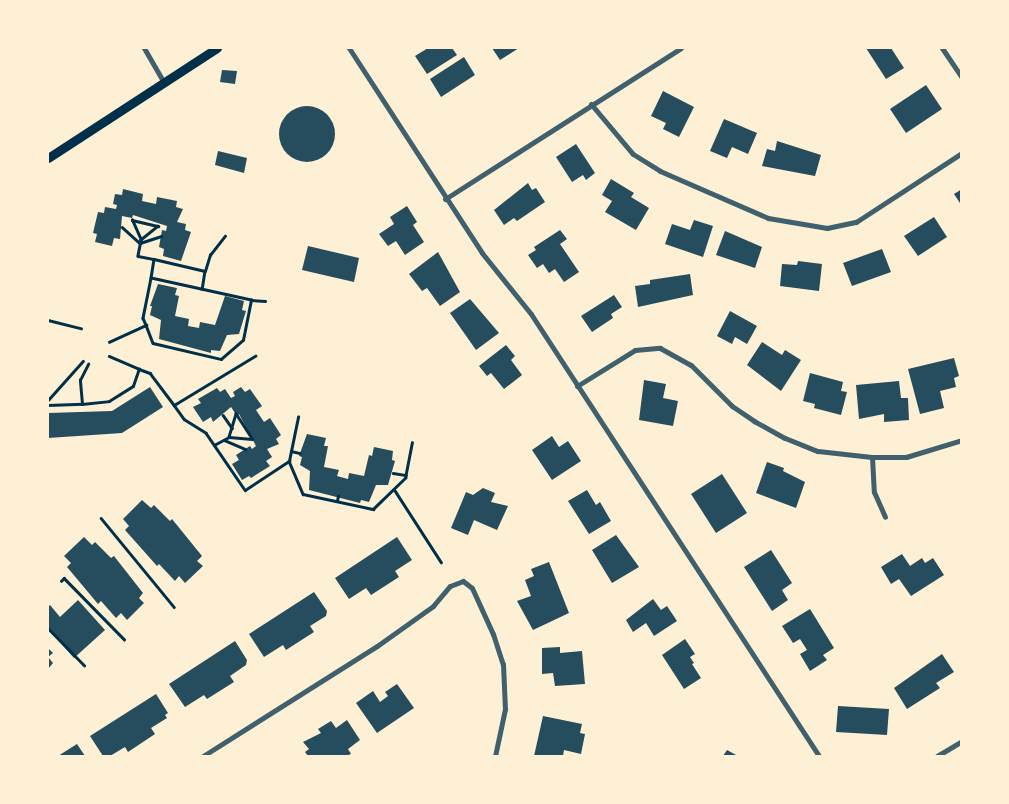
<!DOCTYPE html>
<style>
body{margin:0}
#map{position:relative;width:1009px;height:804px;overflow:hidden;background:#fdf0d5;font-family:"Space Grotesk",sans-serif}
div>[style]{position:absolute}
.building>*{inset:0;background:#264d5e}
.round{border-radius:50%}
.path>*{height:2.5px;margin:-1.25px;padding:0 1.25px;transform-origin:1.25px;border-radius:1.25px;background:#003049}
.minor>*{height:5px;margin:-2.5px;padding:0 2.5px;transform-origin:2.5px;border-radius:2.5px;background:#3f606c}
.secondary>*{height:9px;margin:-4.5px;padding:0 4.5px;transform-origin:4.5px;border-radius:4.5px;background:#003049}
span{translate:-50% -50%;white-space:nowrap;text-align:center;line-height:1.15;-webkit-text-stroke:4px #fdf0d5;paint-order:stroke}
.frame{position:absolute;inset:0;border:49px solid #fdf0d5;pointer-events:none}
</style>
<div id="map">
<div class="building">
<div style="clip-path:polygon(428px 48px,452px 48px,457px 55px,427px 74px,415px 56px)"></div>
<div style="clip-path:polygon(492px 48px,519px 48px,500px 60px)"></div>
<div style="clip-path:polygon(866px 48px,891px 48px,904px 68px,886px 79px)"></div>
<div style="clip-path:polygon(464px 57px,475px 75px,441px 97px,430px 79px)"></div>
<div style="clip-path:polygon(222px 70px,237px 71px,235px 84px,220px 82px)"></div>
<div style="clip-path:polygon(926px 85px,942px 109px,906px 133px,890px 109px)"></div>
<div style="clip-path:polygon(663px 91px,694px 107px,679px 137px,663px 129px,666px 123px,651px 116px)"></div>
<div class="round" style="left:279px;top:106px;width:56px;height:56px"></div>
<div style="clip-path:polygon(724px 119px,757px 133px,748px 154px,732px 147px,727px 158px,710px 151px)"></div>
<div style="clip-path:polygon(777px 141px,821px 155px,815px 176px,762px 166px,767px 149px,775px 151px)"></div>
<div style="clip-path:polygon(576px 144px,595px 173px,586px 180px,583px 175px,572px 182px,556px 157px)"></div>
<div style="clip-path:polygon(218px 151px,247px 158px,244px 173px,215px 165px)"></div>
<div style="clip-path:polygon(611px 179px,634px 193px,631px 197px,649px 208px,636px 230px,605px 212px,612px 201px,602px 195px)"></div>
<div style="clip-path:polygon(528px 183px,532px 190px,536px 188px,545px 202px,517px 221px,514px 218px,504px 225px,494px 210px)"></div>
<div style="clip-path:polygon(123px 189px,143px 194px,142px 201px,156px 204px,157px 197px,177px 201px,176px 207px,183px 209px,177px 222px,186px 224px,185px 230px,191px 232px,181px 261px,163px 256px,164px 249px,159px 247px,162px 230px,166px 231px,167px 226px,133px 215px,132px 218px,122px 216px,120px 239px,114px 238px,112px 246px,95px 242px,97px 234px,93px 233px,98px 212px,104px 213px,105px 207px,116px 209px,117px 205px,113px 204px,115px 194px,122px 195px)"></div>
<div style="clip-path:polygon(962px 189px,962px 206px,954px 194px)"></div>
<div style="clip-path:polygon(407px 206px,417px 222px,413px 225px,424px 242px,405px 255px,396px 241px,388px 246px,379px 234px,394px 224px,390px 217px)"></div>
<div style="clip-path:polygon(934px 217px,947px 237px,918px 256px,904px 236px)"></div>
<div style="clip-path:polygon(694px 220px,713px 226px,703px 257px,665px 244px,672px 224px,690px 230px)"></div>
<div style="clip-path:polygon(560px 230px,567px 239px,560px 244px,579px 272px,564px 282px,555px 269px,549px 273px,543px 264px,537px 268px,528px 255px,536px 250px,534px 247px)"></div>
<div style="clip-path:polygon(725px 231px,762px 247px,755px 268px,716px 255px)"></div>
<div style="clip-path:polygon(308px 246px,359px 258px,354px 282px,302px 270px)"></div>
<div style="clip-path:polygon(882px 249px,891px 272px,852px 286px,843px 263px)"></div>
<div style="clip-path:polygon(438px 252px,460px 292px,440px 306px,427px 288px,422px 291px,409px 274px)"></div>
<div style="clip-path:polygon(798px 261px,822px 264px,819px 291px,780px 286px,782px 264px,797px 265px)"></div>
<div style="clip-path:polygon(690px 274px,693px 295px,638px 307px,635px 286px,650px 284px,650px 280px)"></div>
<div style="clip-path:polygon(158px 284px,177px 288px,175px 295px,179px 296px,175px 316px,189px 319px,188px 326px,199px 328px,200px 322px,215px 325px,225px 296px,244px 301px,242px 310px,246px 311px,239px 334px,227px 335px,220px 351px,211px 350px,211px 353px,159px 339px,161px 320px,150px 315px,152px 306px,150px 306px)"></div>
<div style="clip-path:polygon(614px 295px,622px 307px,611px 314px,613px 318px,592px 332px,581px 316px)"></div>
<div style="clip-path:polygon(470px 299px,499px 333px,476px 350px,450px 313px)"></div>
<div style="clip-path:polygon(730px 311px,757px 326px,747px 344px,735px 337px,732px 344px,717px 336px)"></div>
<div style="clip-path:polygon(762px 342px,782px 355px,785px 350px,801px 360px,781px 391px,747px 365px)"></div>
<div style="clip-path:polygon(506px 345px,515px 356px,511px 360px,522px 375px,504px 389px,491px 373px,487px 376px,479px 366px)"></div>
<div style="clip-path:polygon(954px 358px,959px 376px,954px 378px,956px 387px,940px 391px,944px 408px,920px 414px,908px 369px)"></div>
<div style="clip-path:polygon(810px 373px,843px 382px,841px 391px,847px 392px,841px 415px,814px 408px,815px 404px,803px 401px)"></div>
<div style="clip-path:polygon(644px 380px,666px 384px,663px 398px,678px 401px,673px 426px,639px 420px)"></div>
<div style="clip-path:polygon(899px 381px,901px 398px,908px 398px,909px 420px,884px 422px,884px 414px,859px 419px,856px 385px)"></div>
<div style="clip-path:polygon(150px 387px,163px 407px,122px 433px,48px 438px,48px 413px,112px 411px)"></div>
<div style="clip-path:polygon(241px 387px,245px 392px,250px 389px,262px 406px,256px 410px,264px 422px,270px 418px,281px 435px,276px 439px,279px 444px,267px 449px,272px 457px,266px 461px,270px 466px,251px 478px,249px 476px,242px 480px,232px 464px,239px 460px,236px 455px,250px 446px,252px 449px,256px 446px,239px 414px,237px 416px,231px 407px,213px 422px,211px 417px,203px 422px,193px 407px,201px 403px,198px 399px,217px 388px,220px 392px,225px 389px,231px 398px,235px 396px,233px 392px)"></div>
<div style="clip-path:polygon(307px 434px,326px 438px,324px 446px,328px 446px,324px 467px,339px 470px,337px 476px,348px 479px,349px 473px,364px 476px,369px 455px,372px 456px,374px 447px,393px 451px,392px 460px,395px 461px,388px 485px,376px 485px,369px 502px,361px 500px,360px 503px,309px 490px,310px 471px,300px 465px,302px 457px,299px 456px)"></div>
<div style="clip-path:polygon(552px 436px,559px 447px,568px 441px,581px 461px,552px 480px,532px 450px)"></div>
<div style="clip-path:polygon(767px 462px,784px 468px,783px 471px,805px 482px,796px 508px,756px 493px)"></div>
<div style="clip-path:polygon(722px 474px,747px 513px,716px 533px,691px 494px)"></div>
<div style="clip-path:polygon(483px 488px,495px 493px,491px 502px,508px 506px,497px 530px,474px 520px,468px 535px,451px 528px,466px 492px,473px 495px)"></div>
<div style="clip-path:polygon(587px 490px,596px 505px,600px 502px,611px 521px,589px 534px,568px 501px)"></div>
<div style="clip-path:polygon(142px 500px,151px 508px,154px 505px,170px 521px,172px 519px,202px 556px,197px 561px,203px 566px,185px 583px,179px 576px,175px 581px,159px 564px,157px 566px,125px 530px,129px 526px,123px 519px)"></div>
<div style="clip-path:polygon(616px 535px,639px 567px,612px 583px,592px 550px)"></div>
<div style="clip-path:polygon(84px 537px,92px 545px,95px 542px,111px 558px,114px 556px,143px 593px,139px 598px,144px 603px,127px 620px,121px 613px,116px 618px,101px 601px,98px 604px,67px 567px,71px 563px,64px 556px)"></div>
<div style="clip-path:polygon(397px 537px,412px 560px,395px 571px,399px 577px,371px 595px,366px 588px,349px 599px,335px 578px)"></div>
<div style="clip-path:polygon(771px 550px,792px 583px,782px 590px,788px 600px,772px 611px,744px 567px)"></div>
<div style="clip-path:polygon(902px 554px,910px 566px,922px 558px,925px 563px,933px 558px,944px 575px,911px 596px,899px 579px,891px 584px,881px 567px)"></div>
<div style="clip-path:polygon(549px 562px,569px 613px,533px 630px,517px 601px,531px 596px,525px 580px,534px 576px,531px 569px)"></div>
<div style="clip-path:polygon(314px 592px,327px 611px,326px 616px,310px 626px,314px 632px,286px 650px,283px 645px,264px 657px,249px 634px)"></div>
<div style="clip-path:polygon(653px 599px,661px 610px,667px 606px,677px 621px,654px 636px,646px 623px,633px 632px,626px 620px)"></div>
<div style="clip-path:polygon(78px 600px,105px 630px,74px 658px,48px 629px,48px 607px,50px 605px,60px 617px)"></div>
<div style="clip-path:polygon(810px 609px,834px 648px,823px 655px,827px 660px,810px 671px,800px 654px,807px 650px,800px 639px,793px 643px,782px 626px)"></div>
<div style="clip-path:polygon(685px 639px,695px 654px,690px 657px,694px 663px,692px 664px,701px 678px,684px 689px,662px 655px)"></div>
<div style="clip-path:polygon(235px 641px,247px 660px,246px 665px,230px 676px,234px 682px,207px 699px,204px 695px,185px 707px,169px 684px)"></div>
<div style="clip-path:polygon(560px 647px,560px 653px,582px 651px,585px 684px,555px 686px,553px 673px,542px 674px,542px 648px)"></div>
<div style="clip-path:polygon(48px 648px,53px 653px,48px 657px,53px 663px,48px 669px)"></div>
<div style="clip-path:polygon(942px 654px,954px 672px,936px 683px,940px 688px,907px 709px,894px 688px)"></div>
<div style="clip-path:polygon(397px 684px,414px 708px,377px 733px,356px 703px,373px 691px,380px 702px,388px 696px,385px 692px)"></div>
<div style="clip-path:polygon(156px 694px,168px 713px,165px 715px,167px 718px,151px 728px,155px 734px,128px 752px,125px 747px,110px 756px,103px 756px,90px 736px)"></div>
<div style="clip-path:polygon(838px 706px,889px 709px,887px 735px,836px 732px)"></div>
<div style="clip-path:polygon(543px 716px,582px 724px,580px 733px,585px 734px,581px 754px,564px 750px,563px 756px,534px 756px)"></div>
<div style="clip-path:polygon(347px 720px,360px 740px,348px 749px,351px 754px,346px 756px,308px 756px,305px 752px,309px 749px,303px 742px,321px 733px,318px 729px,331px 721px,336px 728px)"></div>
<div style="clip-path:polygon(77px 744px,85px 756px,58px 756px)"></div>
<div style="clip-path:polygon(727px 750px,738px 756px,723px 756px)"></div>
</div>
<div class="path">
<div style="left:122px;top:227px;width:24px;rotate:42deg"></div>
<div style="left:140px;top:243px;width:22px;rotate:-18deg"></div>
<div style="left:141px;top:240px;width:22px;rotate:-114deg"></div>
<div style="left:132px;top:220px;width:27px;rotate:13deg"></div>
<div style="left:158px;top:226px;width:22px;rotate:141deg"></div>
<div style="left:141px;top:240px;width:16px;rotate:101deg"></div>
<div style="left:138px;top:256px;width:16px;rotate:11deg"></div>
<div style="left:154px;top:259px;width:19px;rotate:99deg"></div>
<div style="left:154px;top:259px;width:52px;rotate:13.2deg"></div>
<div style="left:205px;top:271px;width:18px;rotate:99deg"></div>
<div style="left:205px;top:271px;width:17px;rotate:-73deg"></div>
<div style="left:210px;top:255px;width:24px;rotate:-52deg"></div>
<div style="left:251px;top:300px;width:14px;rotate:4deg"></div>
<div style="left:48px;top:320px;width:34px;rotate:14deg"></div>
<div style="left:109px;top:342px;width:41px;rotate:-24.7deg"></div>
<div style="left:146px;top:325px;width:19px;rotate:69deg"></div>
<div style="left:153px;top:343px;width:70px;rotate:13.2deg"></div>
<div style="left:221px;top:359px;width:29px;rotate:-41deg"></div>
<div style="left:243px;top:340px;width:41px;rotate:-78.7deg"></div>
<div style="left:251px;top:300px;width:102px;rotate:-167.6deg"></div>
<div style="left:151px;top:278px;width:41px;rotate:101.3deg"></div>
<div style="left:143px;top:318px;width:8px;rotate:67deg"></div>
<div style="left:109px;top:356px;width:33px;rotate:23deg"></div>
<div style="left:48px;top:400px;width:52px;rotate:-48.1deg"></div>
<div style="left:82px;top:404px;width:27px;rotate:-6deg"></div>
<div style="left:109px;top:401px;width:28px;rotate:-32deg"></div>
<div style="left:133px;top:386px;width:18px;rotate:-71deg"></div>
<div style="left:139px;top:369px;width:12px;rotate:20deg"></div>
<div style="left:150px;top:373px;width:40px;rotate:53deg"></div>
<div style="left:174px;top:405px;width:95px;rotate:-31.2deg"></div>
<div style="left:48px;top:405px;width:34px;rotate:-2deg"></div>
<div style="left:82px;top:404px;width:24px;rotate:-95deg"></div>
<div style="left:80px;top:380px;width:18px;rotate:-63deg"></div>
<div style="left:174px;top:405px;width:17px;rotate:54deg"></div>
<div style="left:184px;top:419px;width:26px;rotate:32deg"></div>
<div style="left:206px;top:433px;width:69px;rotate:55.6deg"></div>
<div style="left:245px;top:490px;width:53px;rotate:-33.4deg"></div>
<div style="left:289px;top:461px;width:45px;rotate:-78.4deg"></div>
<div style="left:223px;top:415px;width:16px;rotate:55deg"></div>
<div style="left:224px;top:440px;width:23px;rotate:23deg"></div>
<div style="left:214px;top:445px;width:17px;rotate:-28deg"></div>
<div style="left:229px;top:437px;width:23px;rotate:5deg"></div>
<div style="left:252px;top:439px;width:30px;rotate:-123deg"></div>
<div style="left:236px;top:414px;width:24px;rotate:107deg"></div>
<div style="left:291px;top:451px;width:9px;rotate:13deg"></div>
<div style="left:289px;top:461px;width:36px;rotate:67deg"></div>
<div style="left:303px;top:494px;width:72px;rotate:12.1deg"></div>
<div style="left:373px;top:509px;width:45px;rotate:-44.1deg"></div>
<div style="left:405px;top:478px;width:36px;rotate:-79deg"></div>
<div style="left:393px;top:473px;width:13px;rotate:9deg"></div>
<div style="left:394px;top:489px;width:87px;rotate:57.2deg"></div>
<div style="left:337px;top:501px;width:5px;rotate:-79deg"></div>
<div style="left:101px;top:518px;width:115px;rotate:50.6deg"></div>
<div style="left:61px;top:581px;width:4px;rotate:-45deg"></div>
<div style="left:64px;top:578px;width:86px;rotate:45.5deg"></div>
<div style="left:48px;top:628px;width:52px;rotate:45.8deg"></div>
</div>
<div class="minor">
<div style="left:144px;top:48px;width:39px;rotate:60deg"></div>
<div style="left:349px;top:48px;width:244px;rotate:57deg"></div>
<div style="left:482px;top:253px;width:78px;rotate:51.2deg"></div>
<div style="left:531px;top:314px;width:528px;rotate:56.91deg"></div>
<div style="left:942px;top:48px;width:36px;rotate:56deg"></div>
<div style="left:591px;top:104px;width:65px;rotate:50deg"></div>
<div style="left:633px;top:154px;width:32px;rotate:32deg"></div>
<div style="left:660px;top:171px;width:118px;rotate:23.5deg"></div>
<div style="left:768px;top:218px;width:60px;rotate:9.6deg"></div>
<div style="left:827px;top:228px;width:30px;rotate:-12deg"></div>
<div style="left:856px;top:222px;width:126px;rotate:-33.1deg"></div>
<div style="left:445px;top:199px;width:280px;rotate:-32.6deg"></div>
<div style="left:577px;top:386px;width:68px;rotate:-31.8deg"></div>
<div style="left:635px;top:350px;width:25px;rotate:-5deg"></div>
<div style="left:660px;top:348px;width:35px;rotate:29deg"></div>
<div style="left:691px;top:365px;width:58px;rotate:45deg"></div>
<div style="left:732px;top:406px;width:27px;rotate:34deg"></div>
<div style="left:754px;top:421px;width:35px;rotate:29deg"></div>
<div style="left:785px;top:438px;width:35px;rotate:22deg"></div>
<div style="left:818px;top:451px;width:54px;rotate:6.3deg"></div>
<div style="left:872px;top:457px;width:34px"></div>
<div style="left:906px;top:457px;width:59px;rotate:-16.9deg"></div>
<div style="left:872px;top:457px;width:35px;rotate:87deg"></div>
<div style="left:874px;top:492px;width:27px;rotate:66deg"></div>
<div style="left:203px;top:756px;width:206px;rotate:-32.3deg"></div>
<div style="left:377px;top:646px;width:69px;rotate:-35.5deg"></div>
<div style="left:433px;top:606px;width:26px;rotate:-50deg"></div>
<div style="left:450px;top:586px;width:14px;rotate:-21deg"></div>
<div style="left:463px;top:581px;width:11px;rotate:38deg"></div>
<div style="left:472px;top:588px;width:51px;rotate:65.5deg"></div>
<div style="left:493px;top:634px;width:32px;rotate:72deg"></div>
<div style="left:503px;top:664px;width:45px;rotate:87.5deg"></div>
<div style="left:505px;top:709px;width:48px;rotate:102deg"></div>
<div style="left:937px;top:756px;width:29px;rotate:-31deg"></div>
</div>
<div class="secondary">
<div style="left:48px;top:158px;width:202px;rotate:-33.1deg"></div>
</div>
<div class="frame"></div>
</div>
